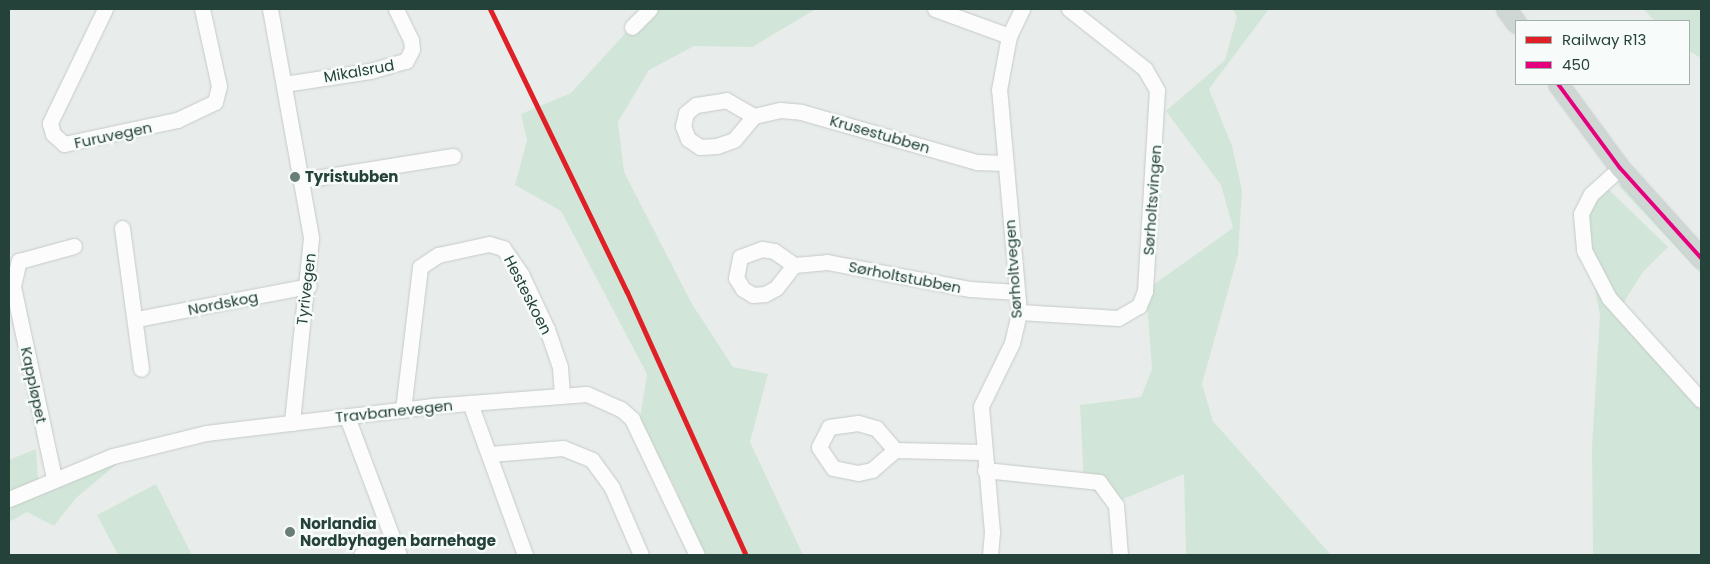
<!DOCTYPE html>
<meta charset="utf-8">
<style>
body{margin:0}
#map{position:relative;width:1710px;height:564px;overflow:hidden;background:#e8edeb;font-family:Poppins,sans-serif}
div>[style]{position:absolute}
.green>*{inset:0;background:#d1e6d8}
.roads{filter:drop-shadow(0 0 1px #c5cac8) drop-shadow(0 0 1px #c5cac8)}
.minor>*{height:15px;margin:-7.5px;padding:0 7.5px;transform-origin:7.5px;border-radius:7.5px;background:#fcfcfc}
.major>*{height:19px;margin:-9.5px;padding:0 9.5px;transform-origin:9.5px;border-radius:9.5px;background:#cfd7d5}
.bus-1>*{height:4px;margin:-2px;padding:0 2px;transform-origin:2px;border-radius:2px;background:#e5007d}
.rail-1>*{height:5px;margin:-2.5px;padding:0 2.5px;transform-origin:2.5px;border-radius:2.5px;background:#df2027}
.dots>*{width:14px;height:14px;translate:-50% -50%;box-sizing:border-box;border:2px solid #f7fbf9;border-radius:50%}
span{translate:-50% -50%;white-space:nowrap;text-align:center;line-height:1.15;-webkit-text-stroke:5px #f7fbf9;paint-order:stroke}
.street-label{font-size:15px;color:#24423a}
.poi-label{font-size:15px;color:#24423a;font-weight:700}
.left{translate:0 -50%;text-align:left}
.frame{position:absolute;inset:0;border:10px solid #24423a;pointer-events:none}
.legend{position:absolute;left:1515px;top:20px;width:175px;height:65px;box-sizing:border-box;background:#f7fbf9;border:1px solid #a3b1ad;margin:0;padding:6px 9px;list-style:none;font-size:15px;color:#24423a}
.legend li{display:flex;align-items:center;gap:10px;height:25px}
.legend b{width:25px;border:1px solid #a3b1ad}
</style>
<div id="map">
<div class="green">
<div style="clip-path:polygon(641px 9px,816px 9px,752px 47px,694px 46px,649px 70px,618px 122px,624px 172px,692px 304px,733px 367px,768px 374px,750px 442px,803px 555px,704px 555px,672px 481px,639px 425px,647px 374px,561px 211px,515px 185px,527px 140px,521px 114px,571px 93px,630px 28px)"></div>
<div style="clip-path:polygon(1232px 9px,1269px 9px,1209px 89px,1232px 146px,1242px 190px,1238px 255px,1202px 384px,1213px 421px,1331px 555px,1186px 555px,1184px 474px,1111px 504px,1084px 484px,1080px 405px,1141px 397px,1152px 369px,1146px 290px,1233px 228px,1221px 185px,1166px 111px,1225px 60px,1237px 16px)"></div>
<div style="clip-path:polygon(1643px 9px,1701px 9px,1701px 58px,1689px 51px,1689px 21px,1655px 21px)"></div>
<div style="clip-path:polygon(1624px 184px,1701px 268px,1701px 274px,1618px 185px)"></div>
<div style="clip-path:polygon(1604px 185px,1668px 247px,1643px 272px,1617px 313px,1701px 408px,1701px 555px,1593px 555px,1592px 446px,1600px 315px,1588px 255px,1585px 208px)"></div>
<div style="clip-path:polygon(36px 449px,38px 481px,135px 449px,76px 498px,54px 526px,27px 512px,9px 522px,9px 460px)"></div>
<div style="clip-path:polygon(156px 484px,192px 555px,118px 555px,97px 515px)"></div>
</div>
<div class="roads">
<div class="minor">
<div style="left:105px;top:9px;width:127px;rotate:115.8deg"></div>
<div style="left:50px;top:123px;width:11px;rotate:75deg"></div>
<div style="left:53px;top:134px;width:15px;rotate:42deg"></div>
<div style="left:64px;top:144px;width:116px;rotate:-12deg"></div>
<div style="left:177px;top:120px;width:42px;rotate:-25.3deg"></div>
<div style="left:215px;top:102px;width:16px;rotate:-76deg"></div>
<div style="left:219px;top:86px;width:79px;rotate:-102.4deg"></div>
<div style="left:270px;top:9px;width:233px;rotate:79.8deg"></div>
<div style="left:311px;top:238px;width:186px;rotate:95.9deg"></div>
<div style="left:935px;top:9px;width:79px;rotate:20deg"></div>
<div style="left:632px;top:27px;width:25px;rotate:-45deg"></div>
<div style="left:284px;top:84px;width:87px;rotate:-8.6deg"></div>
<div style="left:370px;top:71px;width:37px;rotate:-16deg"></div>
<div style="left:406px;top:61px;width:13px;rotate:-63deg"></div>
<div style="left:412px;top:49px;width:9px;rotate:-96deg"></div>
<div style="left:411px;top:40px;width:34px;rotate:-116deg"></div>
<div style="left:754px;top:116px;width:31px;rotate:130deg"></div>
<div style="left:734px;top:140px;width:18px;rotate:161deg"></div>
<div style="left:717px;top:146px;width:17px;rotate:177deg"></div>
<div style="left:700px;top:147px;width:14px;rotate:-146deg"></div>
<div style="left:688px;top:139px;width:14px;rotate:-111deg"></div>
<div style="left:683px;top:126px;width:13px;rotate:-77deg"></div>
<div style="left:686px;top:113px;width:13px;rotate:-39deg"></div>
<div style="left:696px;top:105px;width:30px;rotate:-9deg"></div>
<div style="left:726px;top:100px;width:32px;rotate:30deg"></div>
<div style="left:754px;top:116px;width:27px;rotate:-13deg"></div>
<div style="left:780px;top:110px;width:21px;rotate:5deg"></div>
<div style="left:801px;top:112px;width:183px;rotate:15.9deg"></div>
<div style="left:977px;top:162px;width:28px;rotate:2deg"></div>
<div style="left:1620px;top:168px;width:39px;rotate:138deg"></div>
<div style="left:1591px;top:194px;width:22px;rotate:117deg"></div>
<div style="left:1581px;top:214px;width:36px;rotate:85deg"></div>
<div style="left:1584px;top:250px;width:54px;rotate:62.5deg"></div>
<div style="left:1609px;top:298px;width:137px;rotate:48deg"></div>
<div style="left:303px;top:180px;width:152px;rotate:-9.1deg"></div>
<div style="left:122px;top:228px;width:142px;rotate:82.3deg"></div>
<div style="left:794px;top:265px;width:29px;rotate:128deg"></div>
<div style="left:776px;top:288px;width:13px;rotate:151deg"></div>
<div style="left:765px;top:294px;width:12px;rotate:175deg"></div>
<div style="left:753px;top:295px;width:12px;rotate:-149deg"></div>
<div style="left:743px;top:289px;width:13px;rotate:-122deg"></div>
<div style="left:736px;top:278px;width:21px;rotate:-79deg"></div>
<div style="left:740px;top:257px;width:23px;rotate:-20deg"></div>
<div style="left:762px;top:249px;width:12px;rotate:9deg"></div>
<div style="left:774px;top:251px;width:24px;rotate:35deg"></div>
<div style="left:794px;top:265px;width:33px;rotate:-5deg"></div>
<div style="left:827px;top:262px;width:146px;rotate:10.7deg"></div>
<div style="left:970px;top:289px;width:47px;rotate:3.7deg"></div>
<div style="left:1019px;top:312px;width:99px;rotate:3.5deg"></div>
<div style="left:1118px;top:318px;width:24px;rotate:-30deg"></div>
<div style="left:1139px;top:306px;width:16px;rotate:-68deg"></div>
<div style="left:1145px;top:291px;width:201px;rotate:-86.6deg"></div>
<div style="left:1157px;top:90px;width:24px;rotate:-120deg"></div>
<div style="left:1145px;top:69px;width:97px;rotate:-141.7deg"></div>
<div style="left:137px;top:319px;width:175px;rotate:-10.9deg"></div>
<div style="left:470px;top:403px;width:162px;rotate:70.1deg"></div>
<div style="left:403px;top:410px;width:144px;rotate:-83.2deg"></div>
<div style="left:420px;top:267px;width:22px;rotate:-34deg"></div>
<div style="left:438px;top:255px;width:52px;rotate:-12.2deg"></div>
<div style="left:489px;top:244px;width:15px;rotate:16deg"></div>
<div style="left:503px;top:248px;width:32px;rotate:55deg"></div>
<div style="left:521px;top:274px;width:61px;rotate:64.7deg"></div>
<div style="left:547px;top:329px;width:40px;rotate:71.1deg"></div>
<div style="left:560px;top:367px;width:27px;rotate:86deg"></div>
<div style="left:347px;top:417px;width:147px;rotate:69.4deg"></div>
<div style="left:895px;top:450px;width:30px;rotate:139deg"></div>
<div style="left:872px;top:470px;width:14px;rotate:168deg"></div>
<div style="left:858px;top:473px;width:25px;rotate:-169deg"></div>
<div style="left:833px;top:468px;width:25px;rotate:-124deg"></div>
<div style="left:819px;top:447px;width:22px;rotate:-63deg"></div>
<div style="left:829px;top:427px;width:29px;rotate:-8deg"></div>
<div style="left:858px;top:423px;width:19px;rotate:16deg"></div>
<div style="left:876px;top:428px;width:29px;rotate:49deg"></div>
<div style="left:895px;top:450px;width:87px;rotate:1.3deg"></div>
<div style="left:490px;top:454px;width:73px;rotate:-4.7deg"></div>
<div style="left:563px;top:448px;width:31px;rotate:22deg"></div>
<div style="left:592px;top:460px;width:34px;rotate:54deg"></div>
<div style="left:612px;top:488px;width:73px;rotate:66.6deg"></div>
<div style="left:985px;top:470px;width:115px;rotate:6deg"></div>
<div style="left:1099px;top:482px;width:29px;rotate:54deg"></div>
<div style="left:1116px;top:505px;width:50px;rotate:85.4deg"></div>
<div style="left:54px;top:478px;width:196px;rotate:-102.1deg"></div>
<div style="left:13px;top:286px;width:26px;rotate:-77deg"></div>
<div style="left:19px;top:261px;width:57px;rotate:-15.3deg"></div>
<div style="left:9px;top:499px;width:113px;rotate:-22.5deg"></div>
<div style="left:113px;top:456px;width:96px;rotate:-13.9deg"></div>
<div style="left:206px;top:433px;width:227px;rotate:-6.8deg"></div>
<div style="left:431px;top:406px;width:156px;rotate:-4.4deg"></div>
<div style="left:587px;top:394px;width:37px;rotate:24deg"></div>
<div style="left:621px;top:409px;width:15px;rotate:42deg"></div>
<div style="left:632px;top:419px;width:151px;rotate:64.5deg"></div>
<div style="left:361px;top:555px;width:35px;rotate:-18deg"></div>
<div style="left:990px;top:555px;width:23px;rotate:-85deg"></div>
<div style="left:992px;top:532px;width:126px;rotate:-95deg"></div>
<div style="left:981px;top:406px;width:70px;rotate:-63.8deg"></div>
<div style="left:1012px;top:343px;width:32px;rotate:-77deg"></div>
<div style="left:1019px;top:312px;width:223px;rotate:-95.1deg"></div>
<div style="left:999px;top:90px;width:55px;rotate:-79.5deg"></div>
<div style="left:1009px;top:36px;width:30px;rotate:-64deg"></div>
</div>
<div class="major">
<div style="left:1506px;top:9px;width:17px;rotate:54deg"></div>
<div style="left:1558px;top:84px;width:104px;rotate:53.6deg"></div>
<div style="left:1620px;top:168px;width:121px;rotate:48deg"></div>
</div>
</div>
<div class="bus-1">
<div style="left:1558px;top:84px;width:104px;rotate:53.6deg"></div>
<div style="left:1620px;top:168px;width:121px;rotate:48deg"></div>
</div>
<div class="rail-1">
<div style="left:490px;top:9px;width:314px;rotate:64.2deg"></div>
<div style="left:627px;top:292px;width:289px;rotate:65.7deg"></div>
</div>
<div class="dots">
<div style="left:295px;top:177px;background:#697e78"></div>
<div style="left:290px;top:532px;background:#697e78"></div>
</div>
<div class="street-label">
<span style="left:359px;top:71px;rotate:-10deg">Mikalsrud</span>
<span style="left:880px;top:134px;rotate:16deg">Krusestubben</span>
<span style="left:113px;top:135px;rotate:-12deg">Furuvegen</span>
<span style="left:1152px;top:200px;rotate:-86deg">Sørholtsvingen</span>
<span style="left:1013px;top:269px;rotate:-94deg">Sørholtvegen</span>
<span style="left:905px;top:277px;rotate:11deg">Sørholtstubben</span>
<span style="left:306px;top:289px;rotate:-83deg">Tyrivegen</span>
<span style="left:528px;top:295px;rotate:63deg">Hesteskoen</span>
<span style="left:223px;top:303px;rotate:-11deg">Nordskog</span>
<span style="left:34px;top:385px;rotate:78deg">Kappløpet</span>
<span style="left:394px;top:411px;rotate:-6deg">Travbanevegen</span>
</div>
<div class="poi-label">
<span class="left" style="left:305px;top:177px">Tyristubben</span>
<span class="left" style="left:300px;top:532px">Norlandia<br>Nordbyhagen barnehage</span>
</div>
<div class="frame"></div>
<ul class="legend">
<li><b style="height:6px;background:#df2027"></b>Railway R13</li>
<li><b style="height:6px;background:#e5007d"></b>450</li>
</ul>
</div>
